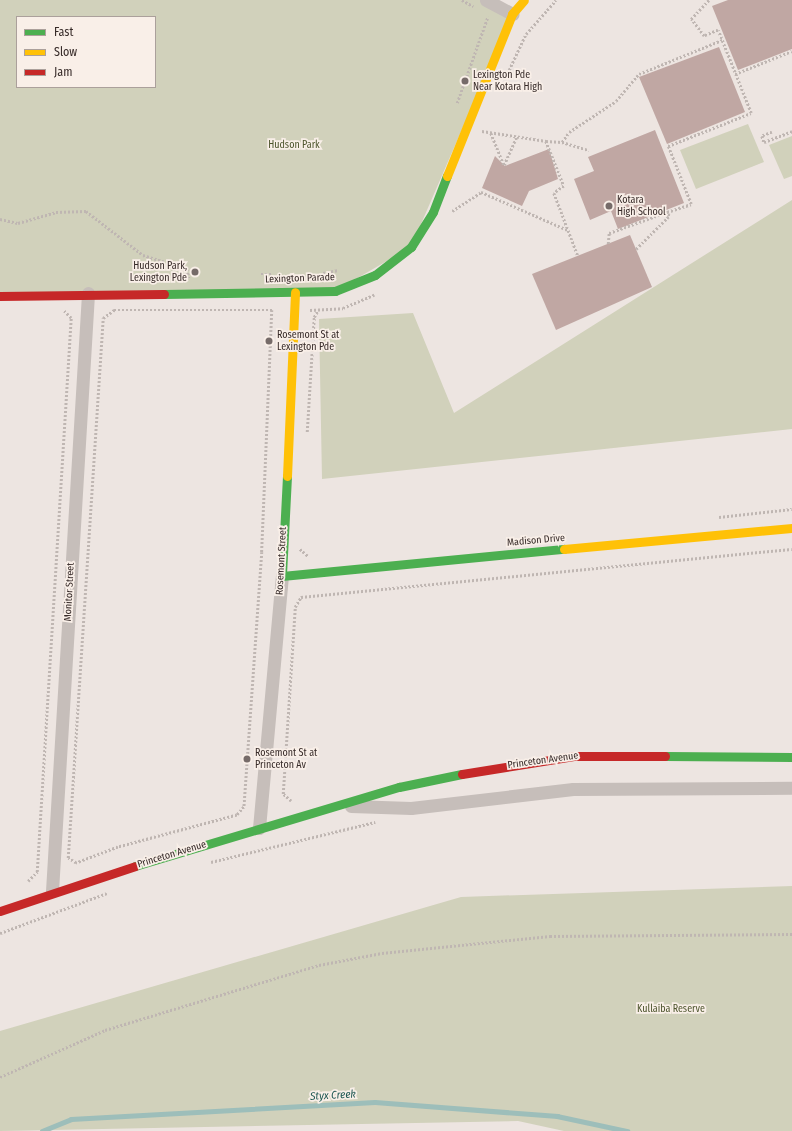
<!DOCTYPE html>
<style>
body{margin:0}
#map{position:relative;width:792px;height:1131px;overflow:hidden;background:#ede5e1;font-family:"Fira Sans Condensed",sans-serif}
div>[style]{position:absolute}
.green>*{inset:0;background:#d1d1bb}
.stream>*{height:4.5px;margin:-2.25px;padding:0 2.25px;transform-origin:2.25px;border-radius:2.25px;background:#9dbeba}
.building>*{inset:0;background:#c0a7a3}
.path>*{height:2.5px;margin-top:-1.25px;transform-origin:0;background:repeating-linear-gradient(90deg,#bfb6b2 0 2px,transparent 0 4px)}
.street>*{height:13px;margin:-6.5px;padding:0 6.5px;transform-origin:6.5px;border-radius:6.5px;background:#c6beba}
.fast>*{height:9px;margin:-4.5px;padding:0 4.5px;transform-origin:4.5px;border-radius:4.5px;background:#4caf50}
.slow>*{height:9px;margin:-4.5px;padding:0 4.5px;transform-origin:4.5px;border-radius:4.5px;background:#ffc107}
.jam>*{height:9px;margin:-4.5px;padding:0 4.5px;transform-origin:4.5px;border-radius:4.5px;background:#c62828}
.dots>*{width:11px;height:11px;translate:-50% -50%;box-sizing:border-box;border:2px solid #f9efe8;border-radius:50%}
span{translate:-50% -50%;white-space:nowrap;text-align:center;line-height:1.15;-webkit-text-stroke:3.5px #f9efe8;paint-order:stroke}
.poi-label{font-size:10px;color:#362a28}
.left{translate:0 -50%;text-align:left}
.right{translate:-100% -50%;text-align:right}
.park-label{font-size:10px;color:#4c542c}
.street-label{font-size:10px;color:#362a28}
.water-label{font-size:11px;color:#1e5752;font-style:italic}
.legend{position:absolute;left:16px;top:16px;width:140px;height:72px;box-sizing:border-box;background:#f9efe8;border:1px solid #aba09b;margin:0;padding:5px 7px;list-style:none;font-size:12px;color:#362a28}
.legend li{display:flex;align-items:center;gap:8px;height:20px}
.legend b{width:20px;border:1px solid #aba09b}
</style>
<div id="map">
<div class="green">
<div style="clip-path:polygon(evenodd,0 0,482px 0,512px 14px,411px 247px,335px 291px,0 296px,0 0,17px 17px,155px 17px,155px 87px,17px 87px,17px 17px)"></div>
<div style="clip-path:polygon(748px 124px,764px 162px,696px 189px,680px 150px)"></div>
<div style="clip-path:polygon(792px 136px,792px 176px,784px 179px,769px 145px)"></div>
<div style="clip-path:polygon(792px 200px,792px 429px,322px 479px,319px 319px,413px 313px,454px 413px)"></div>
<div style="clip-path:polygon(792px 886px,792px 1131px,564px 1131px,518px 1121px,0 1131px,0 1031px,461px 897px)"></div>
</div>
<div class="stream">
<div style="left:42px;top:1131px;width:31px;rotate:-22deg"></div>
<div style="left:71px;top:1119px;width:304px;rotate:-3.2deg"></div>
<div style="left:375px;top:1102px;width:183px;rotate:4.4deg"></div>
<div style="left:557px;top:1116px;width:72px;rotate:12.1deg"></div>
</div>
<div class="building">
<div style="clip-path:polygon(728px 0,792px 0,792px 49px,738px 70px,712px 6px)"></div>
<div style="clip-path:polygon(719px 47px,745px 112px,667px 144px,639px 77px)"></div>
<div style="clip-path:polygon(655px 130px,684px 203px,618px 229px,611px 211px,590px 220px,574px 179px,594px 171px,588px 157px)"></div>
<div style="clip-path:polygon(549px 149px,558px 179px,529px 191px,522px 206px,482px 188px,495px 156px,505px 166px)"></div>
<div style="clip-path:polygon(630px 235px,652px 287px,556px 330px,532px 274px)"></div>
</div>
<div class="path">
<div style="left:462px;top:0;width:13px;rotate:29deg"></div>
<div style="left:509px;top:70px;width:40px;rotate:-65deg"></div>
<div style="left:526px;top:34px;width:45px;rotate:-48.6deg"></div>
<div style="left:735px;top:74px;width:61px;rotate:-22deg"></div>
<div style="left:457px;top:103px;width:92px;rotate:-70.4deg"></div>
<div style="left:482px;top:131px;width:65px;rotate:8.9deg"></div>
<div style="left:546px;top:141px;width:48px;rotate:68.2deg"></div>
<div style="left:564px;top:186px;width:12px;rotate:145deg"></div>
<div style="left:554px;top:193px;width:67px;rotate:69.1deg"></div>
<div style="left:772px;top:132px;width:11px;rotate:158deg"></div>
<div style="left:762px;top:136px;width:6px;rotate:72deg"></div>
<div style="left:764px;top:142px;width:30px;rotate:-21deg"></div>
<div style="left:491px;top:133px;width:35px;rotate:68deg"></div>
<div style="left:504px;top:165px;width:32px;rotate:-66deg"></div>
<div style="left:546px;top:141px;width:16px;rotate:4deg"></div>
<div style="left:562px;top:142px;width:12px;rotate:-55deg"></div>
<div style="left:569px;top:132px;width:56px;rotate:-33.4deg"></div>
<div style="left:616px;top:101px;width:35px;rotate:-50deg"></div>
<div style="left:639px;top:74px;width:90px;rotate:-22.3deg"></div>
<div style="left:562px;top:142px;width:28px;rotate:17deg"></div>
<div style="left:452px;top:211px;width:35px;rotate:-33deg"></div>
<div style="left:481px;top:192px;width:95px;rotate:23.6deg"></div>
<div style="left:0;top:219px;width:18px;rotate:13deg"></div>
<div style="left:18px;top:223px;width:40px;rotate:-16deg"></div>
<div style="left:56px;top:212px;width:30px;rotate:-2deg"></div>
<div style="left:86px;top:211px;width:72px;rotate:37.7deg"></div>
<div style="left:143px;top:255px;width:46px;rotate:17.7deg"></div>
<div style="left:187px;top:269px;width:9px;rotate:77deg"></div>
<div style="left:608px;top:244px;width:11px;rotate:-85deg"></div>
<div style="left:609px;top:233px;width:62px;rotate:-19.9deg"></div>
<div style="left:636px;top:249px;width:47px;rotate:-45deg"></div>
<div style="left:669px;top:216px;width:4px;rotate:-117deg"></div>
<div style="left:667px;top:212px;width:25px;rotate:-18deg"></div>
<div style="left:691px;top:204px;width:62px;rotate:-111.6deg"></div>
<div style="left:668px;top:146px;width:89px;rotate:-21.7deg"></div>
<div style="left:751px;top:113px;width:89px;rotate:-111.7deg"></div>
<div style="left:718px;top:30px;width:15px;rotate:157deg"></div>
<div style="left:704px;top:36px;width:21px;rotate:-127deg"></div>
<div style="left:691px;top:19px;width:26px;rotate:-47deg"></div>
<div style="left:323px;top:273px;width:16px;rotate:-11deg"></div>
<div style="left:261px;top:274px;width:11px"></div>
<div style="left:114px;top:310px;width:158px"></div>
<div style="left:272px;top:310px;width:242px;rotate:92.4deg"></div>
<div style="left:262px;top:552px;width:256px;rotate:94deg"></div>
<div style="left:244px;top:807px;width:11px;rotate:131deg"></div>
<div style="left:237px;top:815px;width:123px;rotate:164.9deg"></div>
<div style="left:118px;top:847px;width:45px;rotate:159.1deg"></div>
<div style="left:76px;top:863px;width:9px;rotate:-148deg"></div>
<div style="left:68px;top:858px;width:541px;rotate:-86.29deg"></div>
<div style="left:103px;top:318px;width:14px;rotate:-36deg"></div>
<div style="left:310px;top:310px;width:33px;rotate:-3deg"></div>
<div style="left:343px;top:308px;width:34px;rotate:-23deg"></div>
<div style="left:307px;top:432px;width:115px;rotate:-86.5deg"></div>
<div style="left:314px;top:317px;width:8px;rotate:-60deg"></div>
<div style="left:719px;top:517px;width:73px;rotate:-6.3deg"></div>
<div style="left:300px;top:549px;width:11px;rotate:41deg"></div>
<div style="left:291px;top:801px;width:11px;rotate:-139deg"></div>
<div style="left:283px;top:794px;width:187px;rotate:-86.3deg"></div>
<div style="left:295px;top:607px;width:12px;rotate:-59deg"></div>
<div style="left:301px;top:597px;width:493px;rotate:-5.6deg"></div>
<div style="left:211px;top:862px;width:169px;rotate:-13.7deg"></div>
<div style="left:28px;top:881px;width:13px;rotate:-45deg"></div>
<div style="left:37px;top:872px;width:555px;rotate:-86.49deg"></div>
<div style="left:71px;top:318px;width:10px;rotate:-135deg"></div>
<div style="left:0;top:933px;width:114px;rotate:-20.5deg"></div>
<div style="left:0;top:1077px;width:115px;rotate:-24.1deg"></div>
<div style="left:105px;top:1030px;width:224px;rotate:-16.9deg"></div>
<div style="left:319px;top:965px;width:64px;rotate:-10.8deg"></div>
<div style="left:382px;top:953px;width:169px;rotate:-5.8deg"></div>
<div style="left:550px;top:936px;width:242px;rotate:-0.5deg"></div>
</div>
<div class="street">
<div style="left:486px;top:0;width:30px;rotate:28deg"></div>
<div style="left:351px;top:806px;width:60px;rotate:1.9deg"></div>
<div style="left:411px;top:808px;width:163px;rotate:-6.7deg"></div>
<div style="left:573px;top:789px;width:219px;rotate:-0.3deg"></div>
<div style="left:259px;top:828px;width:253px;rotate:-84.8deg"></div>
<div style="left:52px;top:891px;width:599px;rotate:-86.55deg"></div>
</div>
<div class="fast">
<div style="left:164px;top:294px;width:171px;rotate:-1deg"></div>
<div style="left:335px;top:291px;width:43px;rotate:-21.8deg"></div>
<div style="left:375px;top:275px;width:46px;rotate:-37.9deg"></div>
<div style="left:411px;top:247px;width:41px;rotate:-57.8deg"></div>
<div style="left:433px;top:212px;width:39px;rotate:-69deg"></div>
<div style="left:287px;top:476px;width:100px;rotate:92.9deg"></div>
<div style="left:282px;top:576px;width:283px;rotate:-5.5deg"></div>
<div style="left:665px;top:756px;width:127px;rotate:0.5deg"></div>
<div style="left:135px;top:866px;width:276px;rotate:-16.7deg"></div>
<div style="left:399px;top:787px;width:64px;rotate:-11.7deg"></div>
</div>
<div class="slow">
<div style="left:447px;top:176px;width:175px;rotate:-68.1deg"></div>
<div style="left:512px;top:14px;width:18px;rotate:-49deg"></div>
<div style="left:287px;top:476px;width:184px;rotate:-87.5deg"></div>
<div style="left:564px;top:549px;width:229px;rotate:-5.3deg"></div>
</div>
<div class="jam">
<div style="left:0;top:296px;width:164px;rotate:-0.7deg"></div>
<div style="left:462px;top:774px;width:113px;rotate:-9.1deg"></div>
<div style="left:574px;top:756px;width:91px"></div>
<div style="left:0;top:911px;width:142px;rotate:-18.4deg"></div>
</div>
<div class="dots">
<div style="left:465px;top:81px;background:#766b69"></div>
<div style="left:609px;top:206px;background:#766b69"></div>
<div style="left:195px;top:272px;background:#766b69"></div>
<div style="left:269px;top:341px;background:#766b69"></div>
<div style="left:247px;top:759px;background:#766b69"></div>
</div>
<div class="poi-label">
<span class="left" style="left:473px;top:81px">Lexington Pde<br>Near Kotara High</span>
<span class="left" style="left:617px;top:206px">Kotara<br>High School</span>
<span class="right" style="left:187px;top:272px">Hudson Park,<br>Lexington Pde</span>
<span class="left" style="left:277px;top:341px">Rosemont St at<br>Lexington Pde</span>
<span class="left" style="left:255px;top:759px">Rosemont St at<br>Princeton Av</span>
</div>
<div class="park-label">
<span style="left:294px;top:146px">Hudson Park</span>
<span style="left:671px;top:1010px">Kullaiba Reserve</span>
</div>
<div class="street-label">
<span style="left:300px;top:279px;rotate:-2deg">Lexington Parade</span>
<span style="left:536px;top:541px;rotate:-5deg">Madison Drive</span>
<span style="left:282px;top:561px;rotate:-87deg">Rosemont Street</span>
<span style="left:70px;top:592px;rotate:-87deg">Monitor Street</span>
<span style="left:543px;top:761px;rotate:-8deg">Princeton Avenue</span>
<span style="left:172px;top:855px;rotate:-17deg">Princeton Avenue</span>
</div>
<div class="water-label">
<span style="left:333px;top:1096px;rotate:-3deg">Styx Creek</span>
</div>
<ul class="legend">
<li><b style="height:5px;background:#4caf50"></b>Fast</li>
<li><b style="height:5px;background:#ffc107"></b>Slow</li>
<li><b style="height:5px;background:#c62828"></b>Jam</li>
</ul>
</div>
